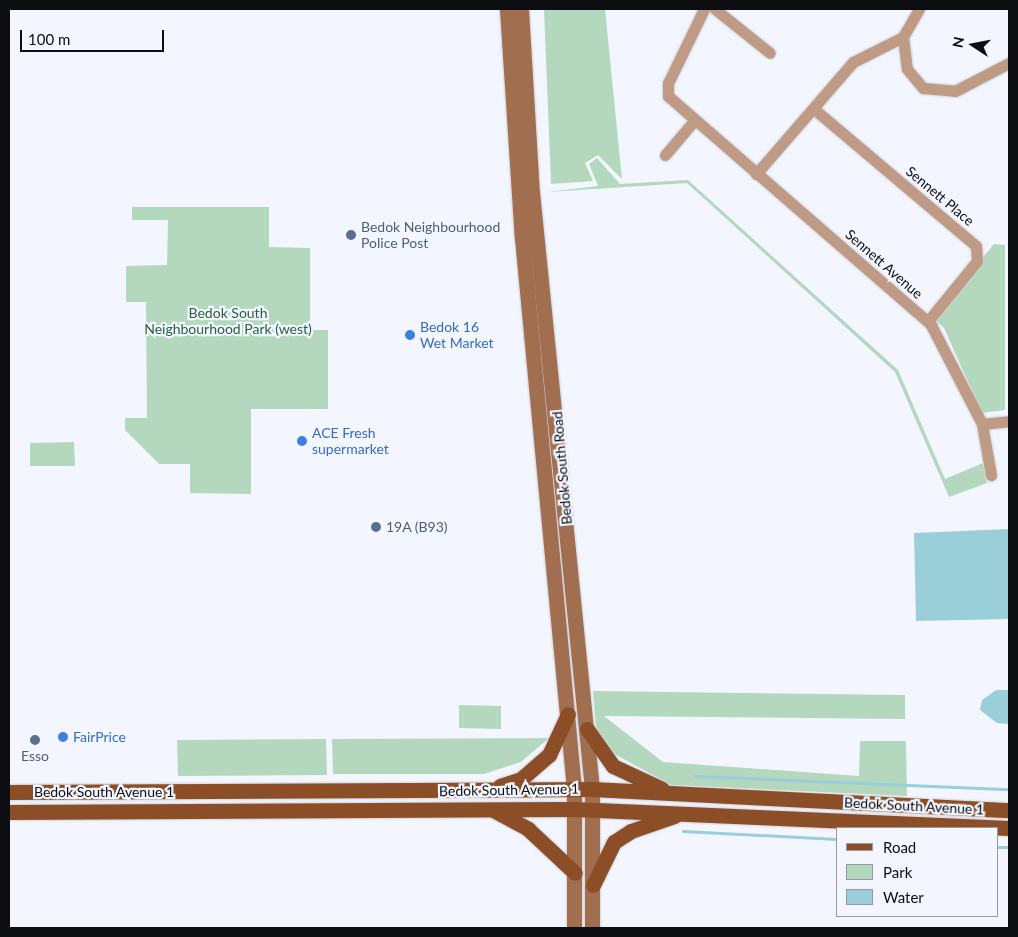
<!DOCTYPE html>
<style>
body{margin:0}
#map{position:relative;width:1018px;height:937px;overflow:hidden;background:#f3f6ff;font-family:Lato,sans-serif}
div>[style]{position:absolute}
.green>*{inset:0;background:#b3d8bd}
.water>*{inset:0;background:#9aced9}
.stream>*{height:3px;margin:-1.5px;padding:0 1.5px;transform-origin:1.5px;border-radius:1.5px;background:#9aced9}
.roads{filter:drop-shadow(0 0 1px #ced1d9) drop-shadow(0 0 1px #ced1d9)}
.street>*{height:11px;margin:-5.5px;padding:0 5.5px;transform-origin:5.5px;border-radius:5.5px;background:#bf9b86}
.secondary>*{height:15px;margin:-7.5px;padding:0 7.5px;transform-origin:7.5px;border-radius:7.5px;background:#a26e50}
.primary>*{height:15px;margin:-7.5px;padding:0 7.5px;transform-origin:7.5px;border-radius:7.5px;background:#8b4e26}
.dots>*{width:14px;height:14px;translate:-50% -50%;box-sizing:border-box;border:2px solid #f3f6ff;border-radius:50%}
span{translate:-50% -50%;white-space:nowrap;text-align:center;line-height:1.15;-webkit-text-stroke:4.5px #f3f6ff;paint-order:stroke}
.street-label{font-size:14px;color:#0d0e12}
.service-label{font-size:14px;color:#4e5e75}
.left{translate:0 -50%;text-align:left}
.park-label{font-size:14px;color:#29623d}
.shop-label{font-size:14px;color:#366cbe}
.frame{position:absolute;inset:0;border:10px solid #0d0e12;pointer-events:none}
.legend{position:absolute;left:836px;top:827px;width:162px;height:90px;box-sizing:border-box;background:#f3f6ff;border:1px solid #9799a0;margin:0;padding:6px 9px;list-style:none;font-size:15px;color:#0d0e12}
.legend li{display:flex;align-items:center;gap:10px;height:25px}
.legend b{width:25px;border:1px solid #9799a0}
.north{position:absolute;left:948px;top:20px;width:50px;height:50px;-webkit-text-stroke:4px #f3f6ff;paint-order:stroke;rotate:281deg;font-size:14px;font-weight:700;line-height:20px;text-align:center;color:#0d0e12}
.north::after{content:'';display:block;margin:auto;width:18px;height:22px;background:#0d0e12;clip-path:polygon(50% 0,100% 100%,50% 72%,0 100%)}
.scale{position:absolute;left:20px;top:30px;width:144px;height:22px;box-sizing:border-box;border:2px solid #0d0e12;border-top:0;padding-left:6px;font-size:15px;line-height:18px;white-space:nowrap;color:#0d0e12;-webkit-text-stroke:4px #f3f6ff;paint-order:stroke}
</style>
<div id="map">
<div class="green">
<div style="clip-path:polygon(544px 9px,605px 9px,622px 179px,598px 155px,585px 163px,593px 181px,551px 184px)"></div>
<div style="clip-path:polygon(597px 158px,620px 184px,688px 180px,898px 370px,945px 479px,983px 463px,987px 483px,949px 497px,895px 372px,687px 183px,547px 192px,598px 186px,589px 164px)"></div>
<div style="clip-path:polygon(132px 207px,269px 207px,269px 247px,310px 248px,310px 330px,328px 330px,328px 409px,251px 409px,251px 494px,190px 493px,190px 464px,159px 464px,125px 430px,125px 418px,147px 418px,146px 302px,126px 302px,126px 266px,167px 265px,168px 220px,132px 220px)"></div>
<div style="clip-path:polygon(994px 244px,1005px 245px,1005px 410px,982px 413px,944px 328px,933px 318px)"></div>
<div style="clip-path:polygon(74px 442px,75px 466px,30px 466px,30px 443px)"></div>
<div style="clip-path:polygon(593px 691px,905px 695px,905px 719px,604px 716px,663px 762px,859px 776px,860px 741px,906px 741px,907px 796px,671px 785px,609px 751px,596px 727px)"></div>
<div style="clip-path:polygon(459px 705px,501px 706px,501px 729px,459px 728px)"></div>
<div style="clip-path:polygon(549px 738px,521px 762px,484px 774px,333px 774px,332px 739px)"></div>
<div style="clip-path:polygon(326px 739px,327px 775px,178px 776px,177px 740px)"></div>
</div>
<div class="water">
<div style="clip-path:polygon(1009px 529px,1009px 619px,916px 621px,914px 533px)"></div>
<div style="clip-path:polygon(996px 690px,1009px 690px,1009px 724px,997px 723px,980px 710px,982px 700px)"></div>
</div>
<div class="stream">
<div style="left:695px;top:776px;width:314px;rotate:2.4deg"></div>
<div style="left:683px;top:831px;width:154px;rotate:3deg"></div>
<div style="left:997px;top:847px;width:12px"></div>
</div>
<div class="roads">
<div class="street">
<div style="left:704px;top:9px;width:82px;rotate:115.9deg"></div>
<div style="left:668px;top:83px;width:13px;rotate:90deg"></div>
<div style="left:668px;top:96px;width:349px;rotate:41deg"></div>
<div style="left:931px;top:325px;width:111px;rotate:62.7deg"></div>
<div style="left:982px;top:424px;width:52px;rotate:80deg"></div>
<div style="left:715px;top:9px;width:70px;rotate:38.7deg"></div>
<div style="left:919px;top:9px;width:32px;rotate:120deg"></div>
<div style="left:903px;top:37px;width:32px;rotate:83deg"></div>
<div style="left:907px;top:69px;width:25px;rotate:50deg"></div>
<div style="left:923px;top:88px;width:32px;rotate:5deg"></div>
<div style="left:955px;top:91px;width:61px;rotate:-27.4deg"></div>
<div style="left:814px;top:109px;width:212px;rotate:40.2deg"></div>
<div style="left:976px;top:246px;width:15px;rotate:86deg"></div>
<div style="left:977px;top:261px;width:77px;rotate:129.2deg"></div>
<div style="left:665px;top:155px;width:43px;rotate:-49.7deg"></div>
<div style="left:756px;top:174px;width:148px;rotate:-49.1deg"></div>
<div style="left:853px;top:62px;width:56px;rotate:-26.6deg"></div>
<div style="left:982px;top:424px;width:27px;rotate:-6deg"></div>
</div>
<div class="secondary">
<div style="left:507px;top:9px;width:229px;rotate:86.3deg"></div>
<div style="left:522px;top:238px;width:553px;rotate:84.61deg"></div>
<div style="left:574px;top:789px;width:139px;rotate:90deg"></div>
<div style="left:521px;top:9px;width:183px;rotate:86.6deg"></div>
<div style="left:532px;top:192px;width:600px;rotate:84.26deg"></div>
<div style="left:592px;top:789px;width:139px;rotate:90deg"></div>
</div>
<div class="primary">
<div style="left:587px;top:729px;width:45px;rotate:54.9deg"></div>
<div style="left:613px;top:766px;width:54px;rotate:25.1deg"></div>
<div style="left:500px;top:786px;width:22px;rotate:-18deg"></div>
<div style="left:521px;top:779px;width:37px;rotate:-41deg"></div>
<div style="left:549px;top:755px;width:45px;rotate:-65.1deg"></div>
<div style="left:9px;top:792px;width:583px;rotate:-0.29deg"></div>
<div style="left:592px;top:789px;width:418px;rotate:2.9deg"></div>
<div style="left:493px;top:810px;width:40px;rotate:28deg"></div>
<div style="left:528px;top:829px;width:64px;rotate:43.1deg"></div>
<div style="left:9px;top:812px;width:565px;rotate:-0.3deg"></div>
<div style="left:574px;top:809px;width:435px;rotate:2.5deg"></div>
<div style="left:593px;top:885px;width:48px;rotate:-64deg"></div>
<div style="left:614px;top:842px;width:20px;rotate:-33deg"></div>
<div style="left:631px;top:831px;width:46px;rotate:-19.2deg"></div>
</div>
</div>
<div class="dots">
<div style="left:351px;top:235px;background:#5c6f8a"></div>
<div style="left:410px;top:335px;background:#3f7fe0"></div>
<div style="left:302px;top:441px;background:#3f7fe0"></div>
<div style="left:376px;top:527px;background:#5c6f8a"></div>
<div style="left:63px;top:737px;background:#3f7fe0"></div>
<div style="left:35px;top:740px;background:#5c6f8a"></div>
</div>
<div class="street-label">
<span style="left:940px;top:196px;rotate:40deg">Sennett Place</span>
<span style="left:884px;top:264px;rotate:41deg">Sennett Avenue</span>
<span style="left:562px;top:468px;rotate:-95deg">Bedok South Road</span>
<span style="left:509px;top:790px;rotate:-1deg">Bedok South Avenue 1</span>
<span style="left:104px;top:792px">Bedok South Avenue 1</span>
<span style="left:914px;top:806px;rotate:3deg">Bedok South Avenue 1</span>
</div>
<div class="service-label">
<span class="left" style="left:361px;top:235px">Bedok Neighbourhood<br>Police Post</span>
<span class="left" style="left:386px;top:527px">19A (B93)</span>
<span style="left:35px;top:756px">Esso</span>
</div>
<div class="park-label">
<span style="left:228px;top:321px">Bedok South<br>Neighbourhood Park (west)</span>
</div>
<div class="shop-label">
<span class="left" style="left:420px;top:335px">Bedok 16<br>Wet Market</span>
<span class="left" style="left:312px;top:441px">ACE Fresh<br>supermarket</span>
<span class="left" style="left:73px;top:737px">FairPrice</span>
</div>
<div class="frame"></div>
<ul class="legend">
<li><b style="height:6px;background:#8b4e26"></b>Road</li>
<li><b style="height:14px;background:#b3d8bd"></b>Park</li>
<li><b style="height:14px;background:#9aced9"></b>Water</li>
</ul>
<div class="north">N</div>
<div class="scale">100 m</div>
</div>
